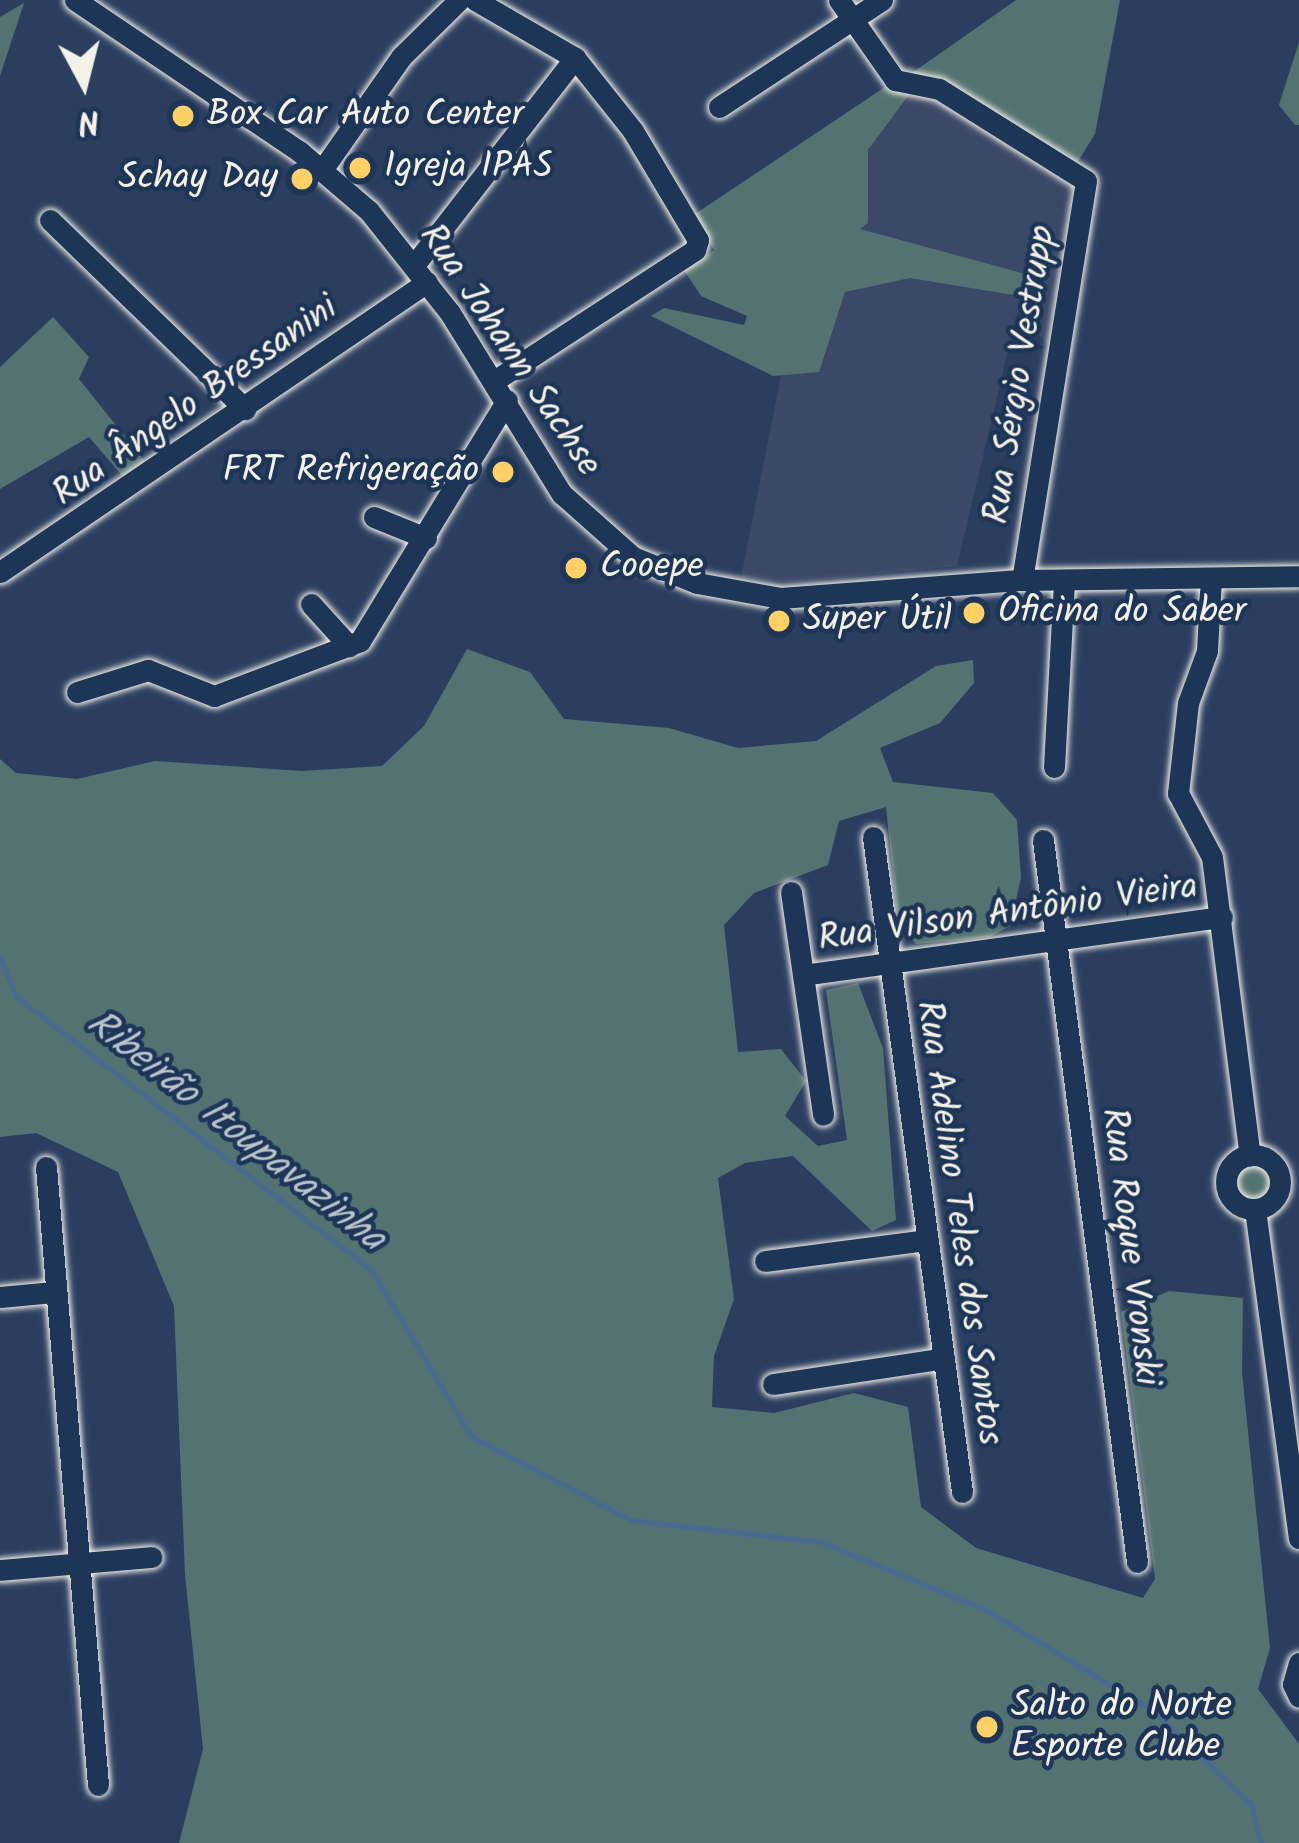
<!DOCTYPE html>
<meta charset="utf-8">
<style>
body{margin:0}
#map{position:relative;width:1299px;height:1843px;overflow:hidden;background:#2b3e5f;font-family:Kalam,sans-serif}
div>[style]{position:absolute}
.built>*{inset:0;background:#3c4868}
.green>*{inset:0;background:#537271}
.round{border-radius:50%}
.stream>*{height:4.5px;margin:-2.25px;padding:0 2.25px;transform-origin:2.25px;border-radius:2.25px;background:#4a6b91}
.roads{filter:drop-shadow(0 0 3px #f4f1e8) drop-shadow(0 0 3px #f4f1e8)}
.minor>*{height:21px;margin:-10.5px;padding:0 10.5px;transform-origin:10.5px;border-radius:10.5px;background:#1d3557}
.minor>.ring{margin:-10.5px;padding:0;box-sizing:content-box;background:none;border:21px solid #1d3557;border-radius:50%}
.dots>*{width:33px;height:33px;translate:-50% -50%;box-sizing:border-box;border:6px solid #1d3557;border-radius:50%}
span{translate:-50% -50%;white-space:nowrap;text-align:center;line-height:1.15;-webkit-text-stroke:9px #1d3557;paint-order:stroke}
.poi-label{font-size:36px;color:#f4f1e8}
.left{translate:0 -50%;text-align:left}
.right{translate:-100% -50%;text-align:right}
.street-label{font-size:36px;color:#f4f1e8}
.water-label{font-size:39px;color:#b8c2ca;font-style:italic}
.north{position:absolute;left:24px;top:24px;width:120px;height:120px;-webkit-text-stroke:9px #1d3557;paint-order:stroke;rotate:173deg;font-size:33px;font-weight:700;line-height:48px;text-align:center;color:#f4f1e8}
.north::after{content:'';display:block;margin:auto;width:42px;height:54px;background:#f4f1e8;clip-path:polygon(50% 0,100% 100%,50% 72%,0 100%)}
</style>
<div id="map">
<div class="built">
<div style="clip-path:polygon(911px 92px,939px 95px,1072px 187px,1048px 345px,1017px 312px,957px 566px,791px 582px,741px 578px,803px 264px,868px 223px,868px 150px)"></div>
</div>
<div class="green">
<div style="clip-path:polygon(1016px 0,1120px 0,1095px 134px,1077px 163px,974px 99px,905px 78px)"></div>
<div style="clip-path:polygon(24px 3px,0 76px,0 17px)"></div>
<div style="clip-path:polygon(1299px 42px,1299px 125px,1295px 125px,1279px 105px)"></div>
<div style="clip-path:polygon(885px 87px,911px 92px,868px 150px,868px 223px,860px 229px,1033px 276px,1025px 297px,910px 278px,845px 292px,819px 372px,773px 376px,651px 316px,664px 308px,744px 325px,747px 316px,701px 296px,684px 270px,714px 250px,692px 216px)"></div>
<div style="clip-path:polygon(53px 317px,89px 357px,79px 379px,147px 464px,125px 479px,89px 437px,0 489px,0 367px)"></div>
<div style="clip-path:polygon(467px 649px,530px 672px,564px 719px,669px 728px,738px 748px,816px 741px,936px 666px,973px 660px,974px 683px,940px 723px,880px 748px,893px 782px,993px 793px,1017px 820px,1021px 878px,1010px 926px,990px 937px,916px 944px,898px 925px,886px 807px,839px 821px,828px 865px,754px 893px,724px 925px,738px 1052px,781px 1049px,806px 1081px,785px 1116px,818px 1146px,847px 1140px,826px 990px,858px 983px,883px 1048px,896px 1220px,872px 1231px,793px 1156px,745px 1163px,718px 1178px,734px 1299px,714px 1356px,712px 1407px,774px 1413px,854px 1393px,908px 1407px,921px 1507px,976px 1548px,1143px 1598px,1155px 1579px,1121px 1312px,1169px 1291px,1243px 1298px,1242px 1372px,1270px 1648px,1258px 1689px,1299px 1744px,1299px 1843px,179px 1843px,203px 1749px,185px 1575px,174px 1306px,118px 1172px,36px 1133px,0 1137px,0 759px,16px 773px,77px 779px,155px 761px,302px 771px,382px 766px,424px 726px)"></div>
<div class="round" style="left:1232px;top:1161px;width:42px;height:42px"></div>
</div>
<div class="stream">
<div style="left:0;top:957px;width:43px;rotate:67deg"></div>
<div style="left:17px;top:997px;width:448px;rotate:37.6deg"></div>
<div style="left:372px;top:1270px;width:193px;rotate:59.2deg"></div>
<div style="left:471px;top:1436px;width:181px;rotate:27.7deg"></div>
<div style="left:631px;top:1520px;width:192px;rotate:6.6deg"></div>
<div style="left:822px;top:1542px;width:178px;rotate:22.5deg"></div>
<div style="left:986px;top:1610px;width:192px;rotate:31deg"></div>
<div style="left:1151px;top:1709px;width:139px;rotate:43.5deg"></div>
<div style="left:1252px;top:1805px;width:39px;rotate:77deg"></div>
</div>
<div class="roads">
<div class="minor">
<div style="left:75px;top:0;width:270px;rotate:34deg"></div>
<div style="left:299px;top:151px;width:92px;rotate:40.6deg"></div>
<div style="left:369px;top:211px;width:130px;rotate:51.5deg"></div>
<div style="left:450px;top:313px;width:213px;rotate:58.3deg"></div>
<div style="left:562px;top:494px;width:95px;rotate:41.6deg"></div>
<div style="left:633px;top:557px;width:69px;rotate:22.1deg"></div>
<div style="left:697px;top:583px;width:84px;rotate:10.2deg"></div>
<div style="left:780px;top:598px;width:243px;rotate:-4.3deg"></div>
<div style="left:1022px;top:580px;width:277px;rotate:-0.8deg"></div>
<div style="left:475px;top:0;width:116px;rotate:30.1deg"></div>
<div style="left:575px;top:58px;width:93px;rotate:51.5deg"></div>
<div style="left:633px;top:131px;width:127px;rotate:59.2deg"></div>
<div style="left:698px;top:240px;width:10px;rotate:107deg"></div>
<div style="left:695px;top:250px;width:240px;rotate:146.9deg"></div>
<div style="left:839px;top:0;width:98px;rotate:55deg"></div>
<div style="left:895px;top:80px;width:45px;rotate:11.6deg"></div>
<div style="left:939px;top:89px;width:173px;rotate:32deg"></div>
<div style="left:1086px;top:181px;width:404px;rotate:99.1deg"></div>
<div style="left:719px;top:107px;width:195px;rotate:-33.3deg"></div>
<div style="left:322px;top:170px;width:138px;rotate:-55deg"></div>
<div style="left:401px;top:57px;width:81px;rotate:-44.5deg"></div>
<div style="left:50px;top:220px;width:272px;rotate:44.1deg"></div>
<div style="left:415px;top:264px;width:261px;rotate:-52.2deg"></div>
<div style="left:374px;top:517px;width:56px;rotate:22deg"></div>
<div style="left:0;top:572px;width:516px;rotate:-34.18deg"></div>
<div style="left:1211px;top:579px;width:72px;rotate:93.2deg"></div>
<div style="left:1207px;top:651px;width:55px;rotate:110.1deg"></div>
<div style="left:1188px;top:703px;width:91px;rotate:96.3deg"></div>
<div style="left:1178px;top:793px;width:72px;rotate:62deg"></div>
<div style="left:1212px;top:857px;width:301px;rotate:82.8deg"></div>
<div style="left:311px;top:604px;width:57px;rotate:47.9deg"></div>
<div style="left:77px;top:692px;width:74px;rotate:-17.2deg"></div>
<div style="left:148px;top:670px;width:71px;rotate:21.5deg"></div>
<div style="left:214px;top:696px;width:156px;rotate:-20.6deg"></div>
<div style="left:360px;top:641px;width:282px;rotate:-58.6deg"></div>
<div style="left:1054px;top:767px;width:187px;rotate:-86.9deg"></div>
<div style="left:873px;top:837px;width:661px;rotate:82.26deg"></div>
<div style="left:1043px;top:840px;width:728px;rotate:82.58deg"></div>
<div style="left:791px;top:892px;width:225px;rotate:81.8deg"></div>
<div style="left:803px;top:975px;width:423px;rotate:-7.9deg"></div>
<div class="ring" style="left:1226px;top:1155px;width:33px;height:33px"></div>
<div style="left:46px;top:1167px;width:620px;rotate:85.19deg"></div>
<div style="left:1255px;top:1209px;width:332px;rotate:82.4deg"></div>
<div style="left:765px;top:1261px;width:163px;rotate:-7.4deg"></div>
<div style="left:0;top:1297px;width:54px;rotate:-5.3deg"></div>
<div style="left:773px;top:1384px;width:173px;rotate:-8.6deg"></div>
<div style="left:0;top:1570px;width:152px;rotate:-4.9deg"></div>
<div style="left:1299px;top:1663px;width:22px;rotate:106deg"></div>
<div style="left:1293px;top:1684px;width:14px;rotate:65deg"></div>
</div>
</div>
<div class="dots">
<div style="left:183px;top:116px;background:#ffd166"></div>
<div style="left:360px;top:168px;background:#ffd166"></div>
<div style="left:302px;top:179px;background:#ffd166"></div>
<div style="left:503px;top:472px;background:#ffd166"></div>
<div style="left:576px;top:568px;background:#ffd166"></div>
<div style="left:974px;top:613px;background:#ffd166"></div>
<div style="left:779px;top:621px;background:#ffd166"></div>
<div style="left:987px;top:1727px;background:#ffd166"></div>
</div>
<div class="poi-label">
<span class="left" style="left:207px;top:116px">Box Car Auto Center</span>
<span class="left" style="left:384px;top:168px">Igreja IPAS</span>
<span class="right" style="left:278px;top:179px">Schay Day</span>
<span class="right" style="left:479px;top:472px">FRT Refrigeração</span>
<span class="left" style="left:600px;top:568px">Cooepe</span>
<span class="left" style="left:998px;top:613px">Oficina do Saber</span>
<span class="left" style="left:803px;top:621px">Super Útil</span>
<span class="left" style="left:1011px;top:1727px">Salto do Norte<br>Esporte Clube</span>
</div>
<div class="street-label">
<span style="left:509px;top:351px;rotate:56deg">Rua Johann Sachse</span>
<span style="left:1021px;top:375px;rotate:-81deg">Rua Sérgio Vestrupp</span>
<span style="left:196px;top:402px;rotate:-35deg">Rua Ângelo Bressanini</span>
<span style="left:1008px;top:914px;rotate:-8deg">Rua Vilson Antônio Vieira</span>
<span style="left:958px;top:1223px;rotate:82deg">Rua Adelino Teles dos Santos</span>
<span style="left:1129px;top:1247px;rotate:83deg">Rua Roque Vronski</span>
</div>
<div class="water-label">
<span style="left:235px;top:1132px;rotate:38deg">Ribeirão Itoupavazinha</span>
</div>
<div class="north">N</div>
</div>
